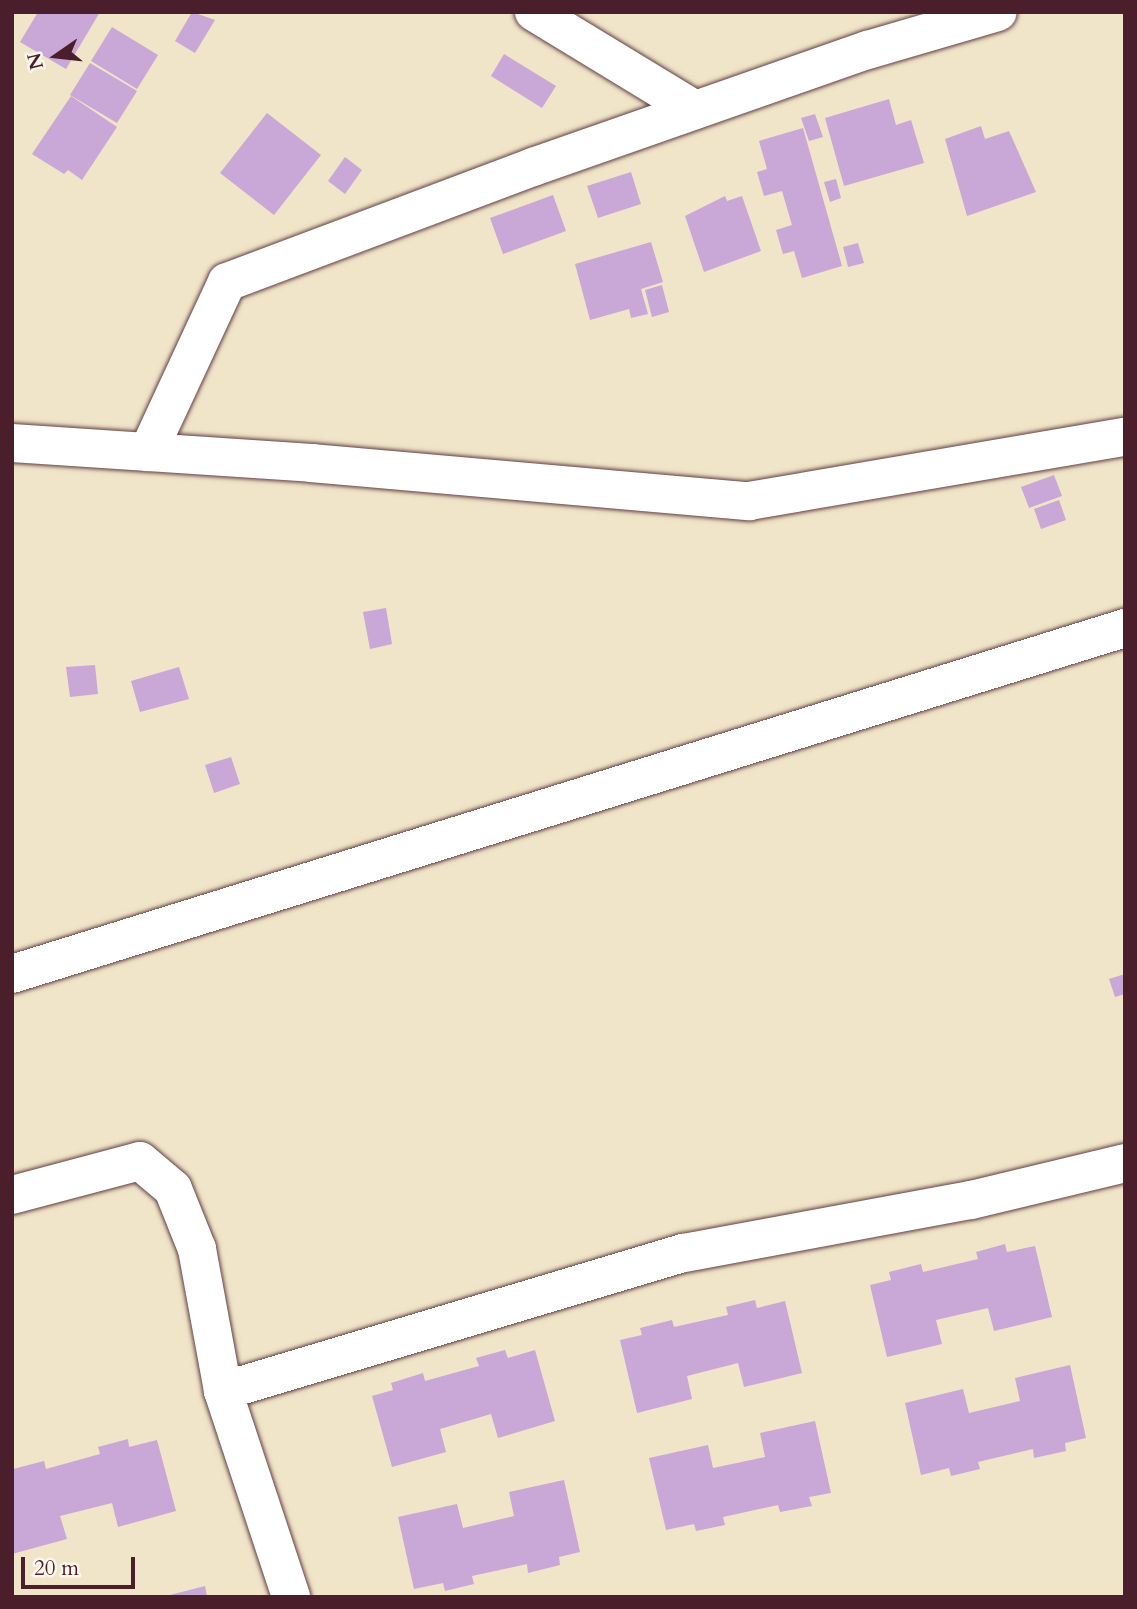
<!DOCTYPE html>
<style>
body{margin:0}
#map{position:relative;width:1137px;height:1609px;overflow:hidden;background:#f0e5c8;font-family:Cardo,serif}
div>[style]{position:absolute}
.building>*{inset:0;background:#c9a7d7}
.roads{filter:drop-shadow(0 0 2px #633d43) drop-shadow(0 0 2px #633d43)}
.minor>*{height:38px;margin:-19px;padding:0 19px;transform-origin:19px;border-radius:19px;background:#fff}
.highway>*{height:38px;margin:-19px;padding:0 19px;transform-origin:19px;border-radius:19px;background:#fff}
span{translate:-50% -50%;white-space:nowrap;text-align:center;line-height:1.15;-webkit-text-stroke:7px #fbf7ec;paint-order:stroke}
.frame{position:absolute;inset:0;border:14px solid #4a1f2b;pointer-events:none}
.north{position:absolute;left:21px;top:21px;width:70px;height:70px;-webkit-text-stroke:5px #fbf7ec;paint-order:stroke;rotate:256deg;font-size:19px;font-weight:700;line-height:28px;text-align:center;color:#4a1f2b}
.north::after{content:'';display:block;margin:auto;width:24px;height:32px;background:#4a1f2b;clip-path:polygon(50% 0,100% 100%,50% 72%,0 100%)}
.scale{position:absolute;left:21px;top:1557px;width:114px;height:32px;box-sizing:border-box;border:4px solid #4a1f2b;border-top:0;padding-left:9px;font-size:21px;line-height:24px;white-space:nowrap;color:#4a1f2b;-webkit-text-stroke:5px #fbf7ec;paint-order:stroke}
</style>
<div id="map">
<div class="building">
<div style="clip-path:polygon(38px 12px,100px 12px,66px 69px,20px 42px)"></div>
<div style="clip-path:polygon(192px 12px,215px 20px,195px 53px,175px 41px)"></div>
<div style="clip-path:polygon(112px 27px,158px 55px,137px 89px,91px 61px)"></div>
<div style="clip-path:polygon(504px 54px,556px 86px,542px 108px,491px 76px)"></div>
<div style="clip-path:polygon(90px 63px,137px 91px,117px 123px,70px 95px)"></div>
<div style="clip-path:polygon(71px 96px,117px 127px,82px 180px,68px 170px,64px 174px,32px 154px)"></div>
<div style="clip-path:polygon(889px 99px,896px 125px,911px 120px,924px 163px,844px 186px,825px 118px)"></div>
<div style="clip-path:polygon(267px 113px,321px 155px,274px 215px,220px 173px)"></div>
<div style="clip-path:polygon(815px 114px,823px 137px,809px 141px,801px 118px)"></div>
<div style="clip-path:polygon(981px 126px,985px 139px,1009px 131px,1036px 192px,967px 216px,945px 139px)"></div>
<div style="clip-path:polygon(803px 128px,842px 266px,802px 278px,794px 251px,783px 254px,776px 230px,792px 225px,782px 191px,764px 196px,757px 172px,767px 169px,759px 141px)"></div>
<div style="clip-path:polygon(345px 157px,362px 170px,345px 194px,328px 181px)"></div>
<div style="clip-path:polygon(631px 172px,641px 204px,598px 218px,587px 186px)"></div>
<div style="clip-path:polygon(836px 179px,841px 198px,830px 202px,824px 182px)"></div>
<div style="clip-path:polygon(553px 195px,566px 231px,503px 254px,490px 218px)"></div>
<div style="clip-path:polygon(725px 196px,727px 201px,742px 196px,761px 251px,704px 272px,685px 216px)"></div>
<div style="clip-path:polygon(651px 242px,663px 282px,641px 289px,648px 314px,631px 318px,629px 309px,590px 320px,575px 264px)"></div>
<div style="clip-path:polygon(858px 243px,864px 263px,848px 267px,843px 247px)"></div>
<div style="clip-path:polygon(662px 285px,669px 312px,652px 317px,645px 290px)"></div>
<div style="clip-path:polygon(1054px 475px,1062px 496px,1029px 508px,1021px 487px)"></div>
<div style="clip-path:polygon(1059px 500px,1066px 520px,1041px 529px,1034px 509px)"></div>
<div style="clip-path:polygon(386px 608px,392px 644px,370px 649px,363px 612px)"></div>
<div style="clip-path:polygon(95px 665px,98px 694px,70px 697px,66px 667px)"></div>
<div style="clip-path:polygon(179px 667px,189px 699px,140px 712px,131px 681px)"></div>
<div style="clip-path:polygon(231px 757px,240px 784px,214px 793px,205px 765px)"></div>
<div style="clip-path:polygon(1125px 974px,1125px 994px,1115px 997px,1109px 979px)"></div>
<div style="clip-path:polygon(1005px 1244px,1007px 1252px,1035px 1246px,1052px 1317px,994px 1331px,988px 1308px,936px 1320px,942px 1344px,887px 1357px,870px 1285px,891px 1280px,889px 1272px,921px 1264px,923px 1272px,978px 1259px,976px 1252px)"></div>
<div style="clip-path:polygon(755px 1300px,757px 1308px,785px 1301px,802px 1373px,744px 1387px,738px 1363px,687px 1376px,692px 1399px,637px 1413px,620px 1340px,642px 1335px,640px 1328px,672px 1320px,674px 1327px,728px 1315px,726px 1307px)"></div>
<div style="clip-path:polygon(505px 1350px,508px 1358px,535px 1350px,555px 1421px,498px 1438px,491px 1414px,440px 1429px,446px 1452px,392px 1467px,372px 1396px,393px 1390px,391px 1383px,423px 1373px,425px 1381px,479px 1366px,476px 1358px)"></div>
<div style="clip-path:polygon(1070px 1365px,1086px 1438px,1065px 1443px,1066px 1451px,1034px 1458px,1033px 1449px,978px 1462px,980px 1469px,951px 1476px,949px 1468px,921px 1475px,905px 1403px,963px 1389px,969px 1413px,1020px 1401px,1015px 1378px)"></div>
<div style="clip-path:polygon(815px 1421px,831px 1493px,809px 1497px,812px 1506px,780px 1512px,778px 1505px,723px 1517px,725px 1525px,696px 1531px,694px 1524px,666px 1530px,649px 1458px,708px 1445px,713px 1468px,765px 1457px,760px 1433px)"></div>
<div style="clip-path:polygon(128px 1439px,129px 1447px,157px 1440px,176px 1511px,118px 1527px,112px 1503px,60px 1516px,67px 1539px,12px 1554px,13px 1469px,44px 1461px,46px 1469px,100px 1454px,98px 1447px)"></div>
<div style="clip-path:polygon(564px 1480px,580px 1552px,559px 1557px,560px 1565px,528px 1573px,527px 1564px,472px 1576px,474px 1584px,445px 1591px,443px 1583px,414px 1589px,398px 1517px,457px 1504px,463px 1528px,514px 1516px,509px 1492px)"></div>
<div style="clip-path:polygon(205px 1586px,207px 1597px,166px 1597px,166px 1596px)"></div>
</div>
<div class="roads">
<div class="minor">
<div style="left:534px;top:12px;width:188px;rotate:31.3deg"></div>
<div style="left:12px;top:443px;width:300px;rotate:3.8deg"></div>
<div style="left:311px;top:463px;width:440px;rotate:5deg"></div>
<div style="left:749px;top:501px;width:381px;rotate:-9.7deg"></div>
<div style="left:148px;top:452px;width:187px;rotate:-65.1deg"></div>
<div style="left:227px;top:282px;width:327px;rotate:-20.6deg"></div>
<div style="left:533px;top:167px;width:355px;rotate:-19.3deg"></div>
<div style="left:868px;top:50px;width:135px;rotate:-16.3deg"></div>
<div style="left:12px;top:1195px;width:132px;rotate:-14.9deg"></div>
<div style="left:140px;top:1161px;width:43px;rotate:40.3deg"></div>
<div style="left:173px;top:1189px;width:65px;rotate:68.2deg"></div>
<div style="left:197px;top:1249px;width:144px;rotate:79.6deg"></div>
<div style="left:223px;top:1391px;width:217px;rotate:71.7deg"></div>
<div style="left:223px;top:1391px;width:481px;rotate:-16.7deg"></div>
<div style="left:684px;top:1253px;width:292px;rotate:-10.5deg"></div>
<div style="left:971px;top:1200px;width:158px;rotate:-13.5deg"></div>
</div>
<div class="highway">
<div style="left:12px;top:974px;width:1166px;rotate:-17.27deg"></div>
</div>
</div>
<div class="frame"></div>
<div class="north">N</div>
<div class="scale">20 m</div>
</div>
